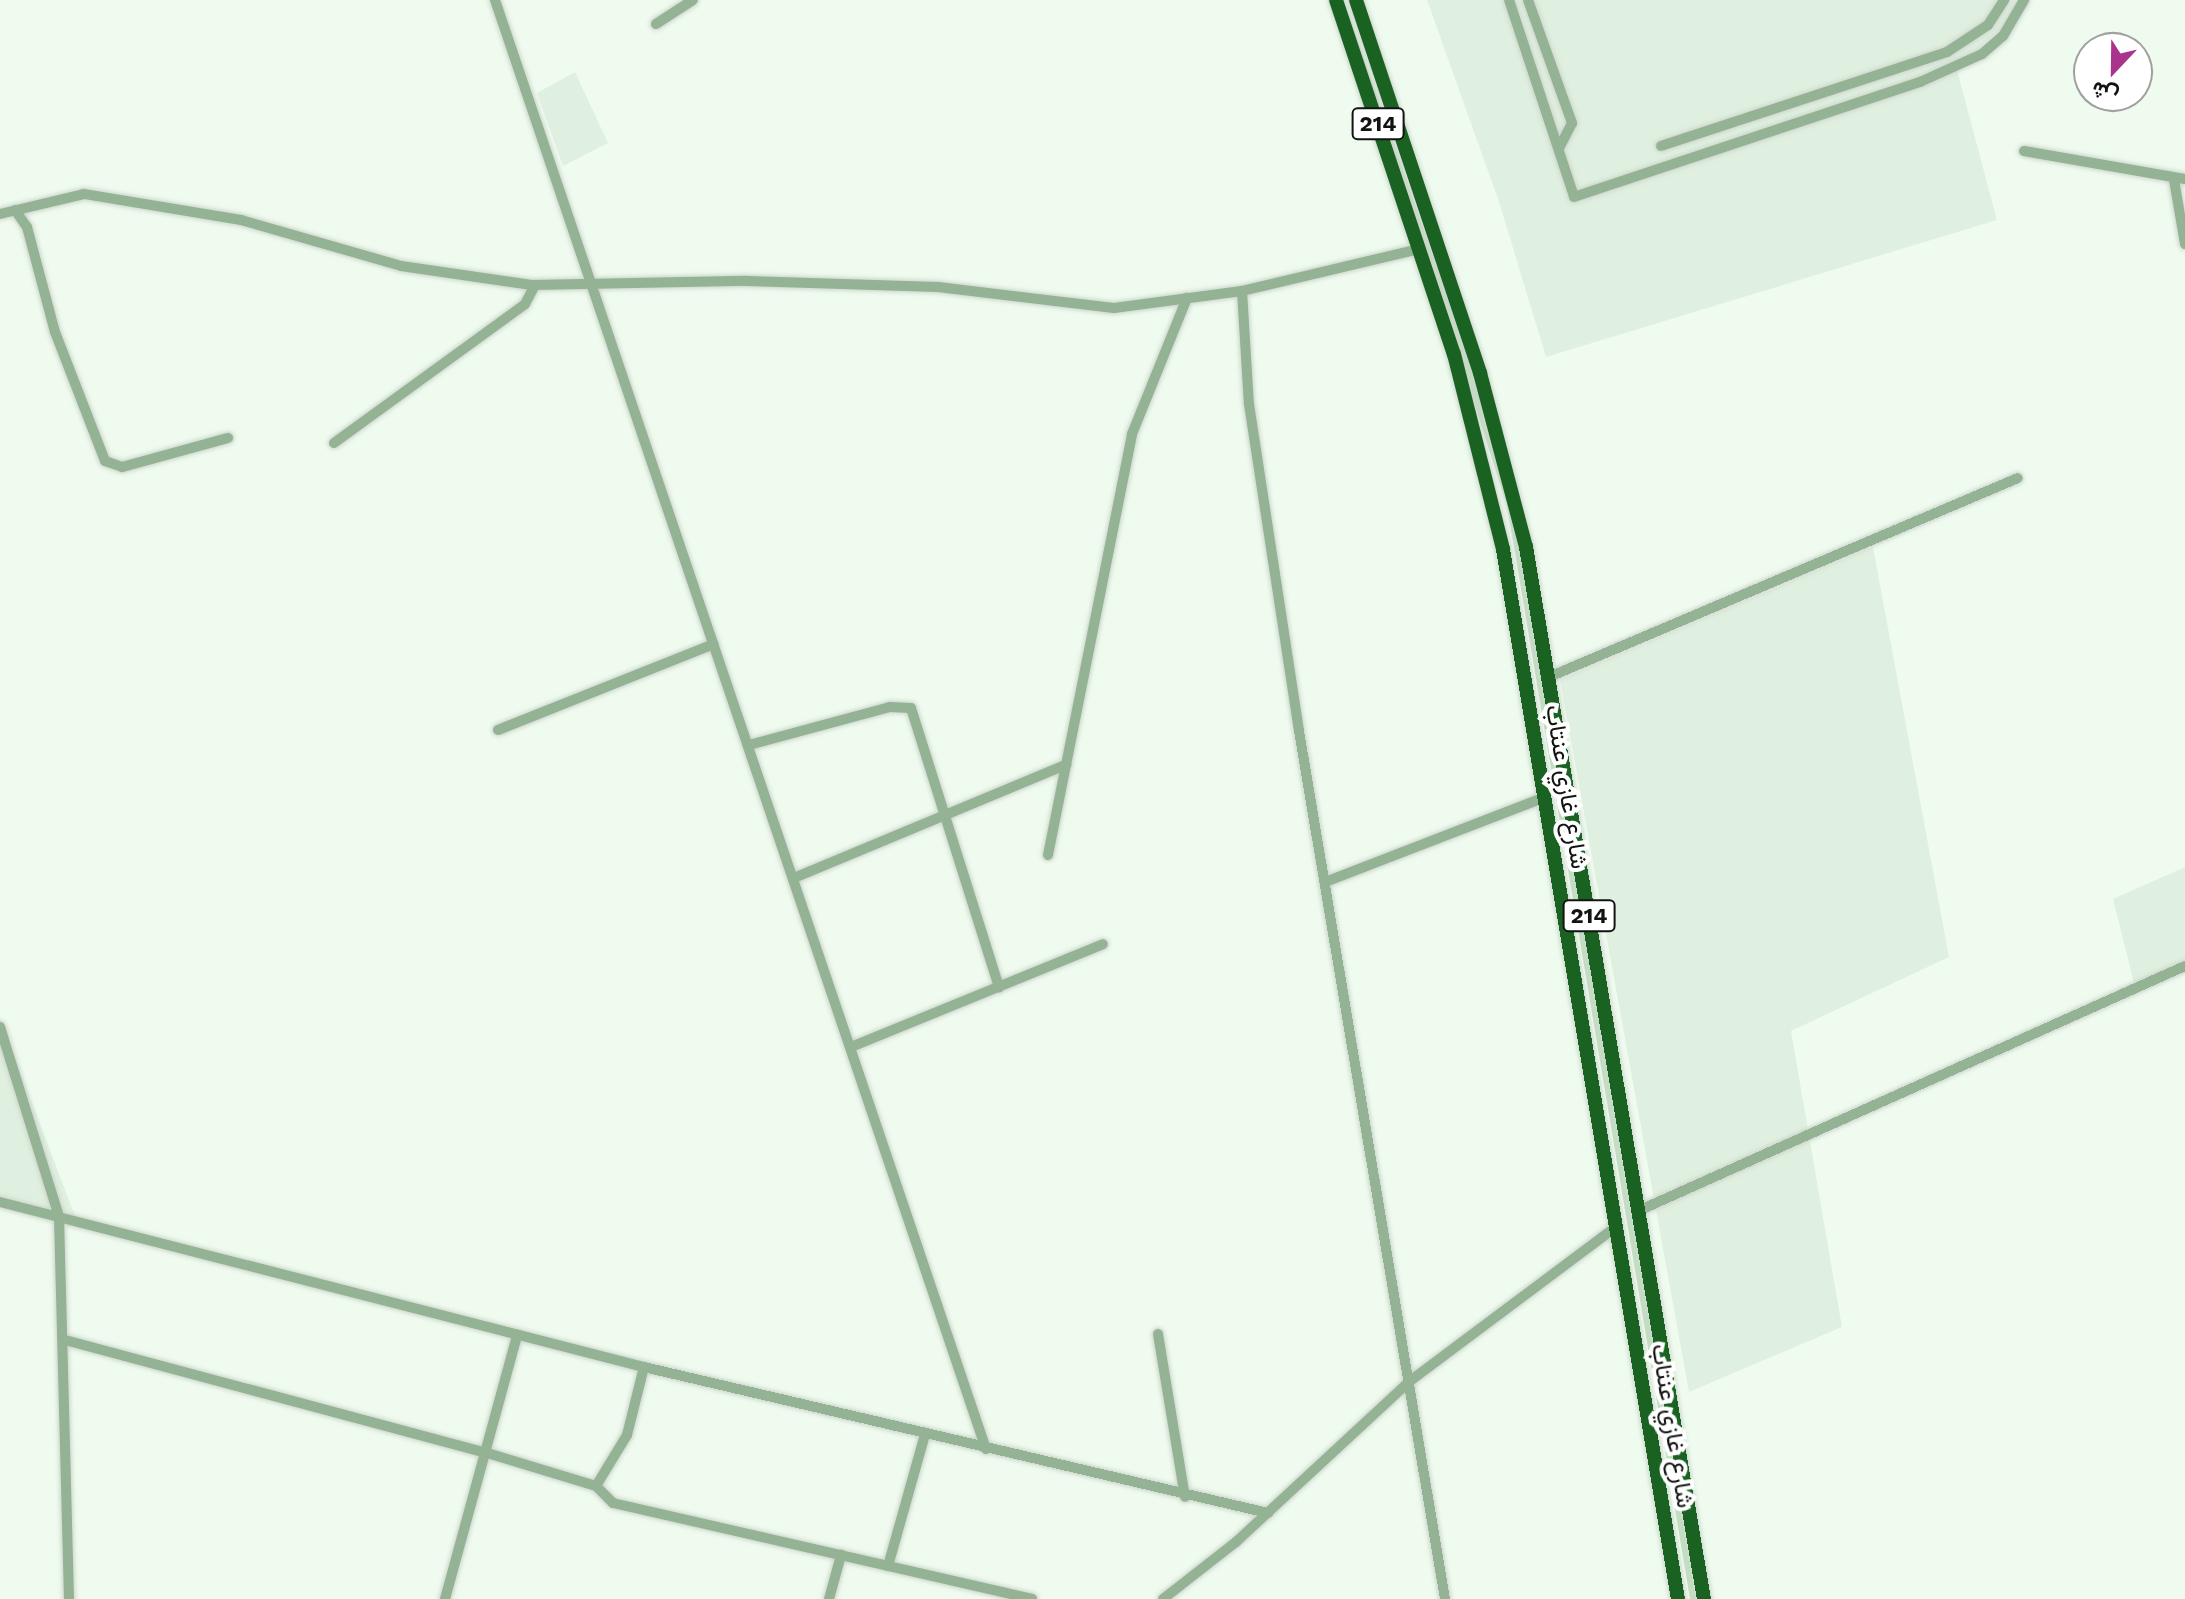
<!DOCTYPE html>
<meta charset="utf-8">
<style>
body{margin:0}
#map{position:relative;width:2185px;height:1599px;overflow:hidden;background:#f0fbf0;font-family:"Work Sans",Vazirmatn,sans-serif}
div>[style]{position:absolute}
.built>*{inset:0;background:#e0f0e0}
.green>*{inset:0;background:#c1dfc1}
.roads{filter:drop-shadow(0 0 2px #ccd6cc) drop-shadow(0 0 2px #ccd6cc)}
.minor>*{height:10px;margin:-5px;padding:0 5px;transform-origin:5px;border-radius:5px;background:#94b294}
.highway>*{height:14px;margin:-7px;padding:0 7px;transform-origin:7px;border-radius:7px;background:#196221}
span{translate:-50% -50%;white-space:nowrap;text-align:center;line-height:1.15;-webkit-text-stroke:8px #fff;paint-order:stroke}
.shield-label span{padding:2px 6px;background:#fff;border:2px solid;border-radius:6px;-webkit-text-stroke-width:0}
.shield-label{font-size:22px;color:#111410;font-weight:700}
.street-label{font-size:24px;color:#111410}
.north{position:absolute;left:2073px;top:32px;width:80px;height:80px;box-sizing:border-box;background:#fff;border:2px solid #a0a19f;border-radius:50%;rotate:202deg;font-size:22px;font-weight:700;line-height:32px;text-align:center;color:#111410}
.north::after{content:'';display:block;margin:auto;width:28px;height:36px;background:#aa348c;clip-path:polygon(50% 0,100% 100%,50% 72%,0 100%)}
</style>
<div id="map">
<div class="built">
<div style="clip-path:polygon(1427px 0,2024px 0,2019px 14px,1956px 66px,1997px 220px,1546px 357px,1499px 202px)"></div>
<div style="clip-path:polygon(575px 72px,608px 143px,563px 166px,537px 93px)"></div>
<div style="clip-path:polygon(1873px 547px,1949px 957px,1791px 1031px,1842px 1327px,1689px 1392px,1560px 680px)"></div>
<div style="clip-path:polygon(2185px 867px,2185px 966px,2135px 987px,2113px 899px)"></div>
<div style="clip-path:polygon(0 1018px,75px 1216px,0 1198px)"></div>
</div>
<div class="green">
<div style="clip-path:polygon(1344px 0,1473px 371px,1513px 509px,1696px 1599px,1690px 1599px,1507px 505px)"></div>
</div>
<div class="roads">
<div class="minor">
<div style="left:495px;top:0;width:1530px;rotate:71.28deg"></div>
<div style="left:1509px;top:0;width:207px;rotate:71.7deg"></div>
<div style="left:1574px;top:197px;width:365px;rotate:-18.4deg"></div>
<div style="left:1920px;top:82px;width:68px;rotate:-24.3deg"></div>
<div style="left:1982px;top:54px;width:28px;rotate:-41deg"></div>
<div style="left:2003px;top:36px;width:42px;rotate:-59.7deg"></div>
<div style="left:1528px;top:0;width:131px;rotate:70.3deg"></div>
<div style="left:1572px;top:123px;width:29px;rotate:117deg"></div>
<div style="left:656px;top:24px;width:44px;rotate:-33deg"></div>
<div style="left:1661px;top:146px;width:301px;rotate:-18.2deg"></div>
<div style="left:1947px;top:52px;width:49px;rotate:-33.4deg"></div>
<div style="left:1988px;top:25px;width:30px;rotate:-57deg"></div>
<div style="left:2024px;top:151px;width:163px;rotate:9.9deg"></div>
<div style="left:2174px;top:180px;width:65px;rotate:80.2deg"></div>
<div style="left:15px;top:210px;width:21px;rotate:55deg"></div>
<div style="left:27px;top:227px;width:109px;rotate:75.1deg"></div>
<div style="left:55px;top:332px;width:138px;rotate:68.8deg"></div>
<div style="left:105px;top:461px;width:18px;rotate:19deg"></div>
<div style="left:122px;top:467px;width:110px;rotate:-15.3deg"></div>
<div style="left:0;top:214px;width:86px;rotate:-13.4deg"></div>
<div style="left:84px;top:194px;width:159px;rotate:9.4deg"></div>
<div style="left:241px;top:220px;width:166px;rotate:16deg"></div>
<div style="left:401px;top:266px;width:132px;rotate:8.3deg"></div>
<div style="left:532px;top:285px;width:215px;rotate:-1.1deg"></div>
<div style="left:747px;top:281px;width:191px;rotate:1.8deg"></div>
<div style="left:938px;top:287px;width:177px;rotate:6.8deg"></div>
<div style="left:1114px;top:308px;width:129px;rotate:-7.6deg"></div>
<div style="left:1242px;top:291px;width:182px;rotate:-13.3deg"></div>
<div style="left:1242px;top:291px;width:113px;rotate:86.5deg"></div>
<div style="left:1249px;top:404px;width:331px;rotate:81.3deg"></div>
<div style="left:1299px;top:731px;width:880px;rotate:80.45deg"></div>
<div style="left:334px;top:443px;width:236px;rotate:-36deg"></div>
<div style="left:525px;top:304px;width:21px;rotate:-62deg"></div>
<div style="left:1549px;top:677px;width:509px;rotate:-22.99deg"></div>
<div style="left:498px;top:730px;width:232px;rotate:-21.7deg"></div>
<div style="left:749px;top:745px;width:146px;rotate:-15.1deg"></div>
<div style="left:890px;top:707px;width:21px;rotate:3deg"></div>
<div style="left:911px;top:708px;width:293px;rotate:72.5deg"></div>
<div style="left:1048px;top:855px;width:429px;rotate:-78.7deg"></div>
<div style="left:1132px;top:434px;width:147px;rotate:-68deg"></div>
<div style="left:794px;top:878px;width:295px;rotate:-22.6deg"></div>
<div style="left:1325px;top:882px;width:236px;rotate:-21.1deg"></div>
<div style="left:0;top:1027px;width:199px;rotate:72.7deg"></div>
<div style="left:59px;top:1217px;width:382px;rotate:88.5deg"></div>
<div style="left:851px;top:1047px;width:272px;rotate:-22.2deg"></div>
<div style="left:0;top:1202px;width:665px;rotate:14.37deg"></div>
<div style="left:644px;top:1367px;width:641px;rotate:13.17deg"></div>
<div style="left:1638px;top:1211px;width:599px;rotate:-24.13deg"></div>
<div style="left:1158px;top:1334px;width:165px;rotate:80.6deg"></div>
<div style="left:65px;top:1340px;width:434px;rotate:15deg"></div>
<div style="left:484px;top:1452px;width:117px;rotate:16.9deg"></div>
<div style="left:596px;top:1486px;width:24px;rotate:45deg"></div>
<div style="left:613px;top:1503px;width:430px;rotate:12.9deg"></div>
<div style="left:596px;top:1486px;width:60px;rotate:-58.7deg"></div>
<div style="left:627px;top:1435px;width:70px;rotate:-76deg"></div>
<div style="left:888px;top:1566px;width:137px;rotate:-74.3deg"></div>
<div style="left:445px;top:1599px;width:274px;rotate:-74.7deg"></div>
<div style="left:829px;top:1599px;width:46px;rotate:-74.7deg"></div>
<div style="left:1163px;top:1599px;width:93px;rotate:-38deg"></div>
<div style="left:1236px;top:1542px;width:237px;rotate:-42.8deg"></div>
<div style="left:1410px;top:1381px;width:257px;rotate:-36.8deg"></div>
</div>
<div class="highway">
<div style="left:1336px;top:0;width:373px;rotate:71.6deg"></div>
<div style="left:1454px;top:354px;width:201px;rotate:75.9deg"></div>
<div style="left:1503px;top:549px;width:1064px;rotate:80.54deg"></div>
<div style="left:1356px;top:0;width:393px;rotate:71.6deg"></div>
<div style="left:1480px;top:373px;width:180px;rotate:75.2deg"></div>
<div style="left:1526px;top:547px;width:1067px;rotate:80.4deg"></div>
</div>
</div>
<div class="shield-label">
<span style="left:1378px;top:124px">214</span>
<span style="left:1589px;top:916px">214</span>
</div>
<div class="street-label">
<span style="left:1566px;top:787px;rotate:81deg">شارع غازي عنتاب</span>
<span style="left:1672px;top:1426px;rotate:81deg">شارع غازي عنتاب</span>
</div>
<div class="north">ش</div>
</div>
